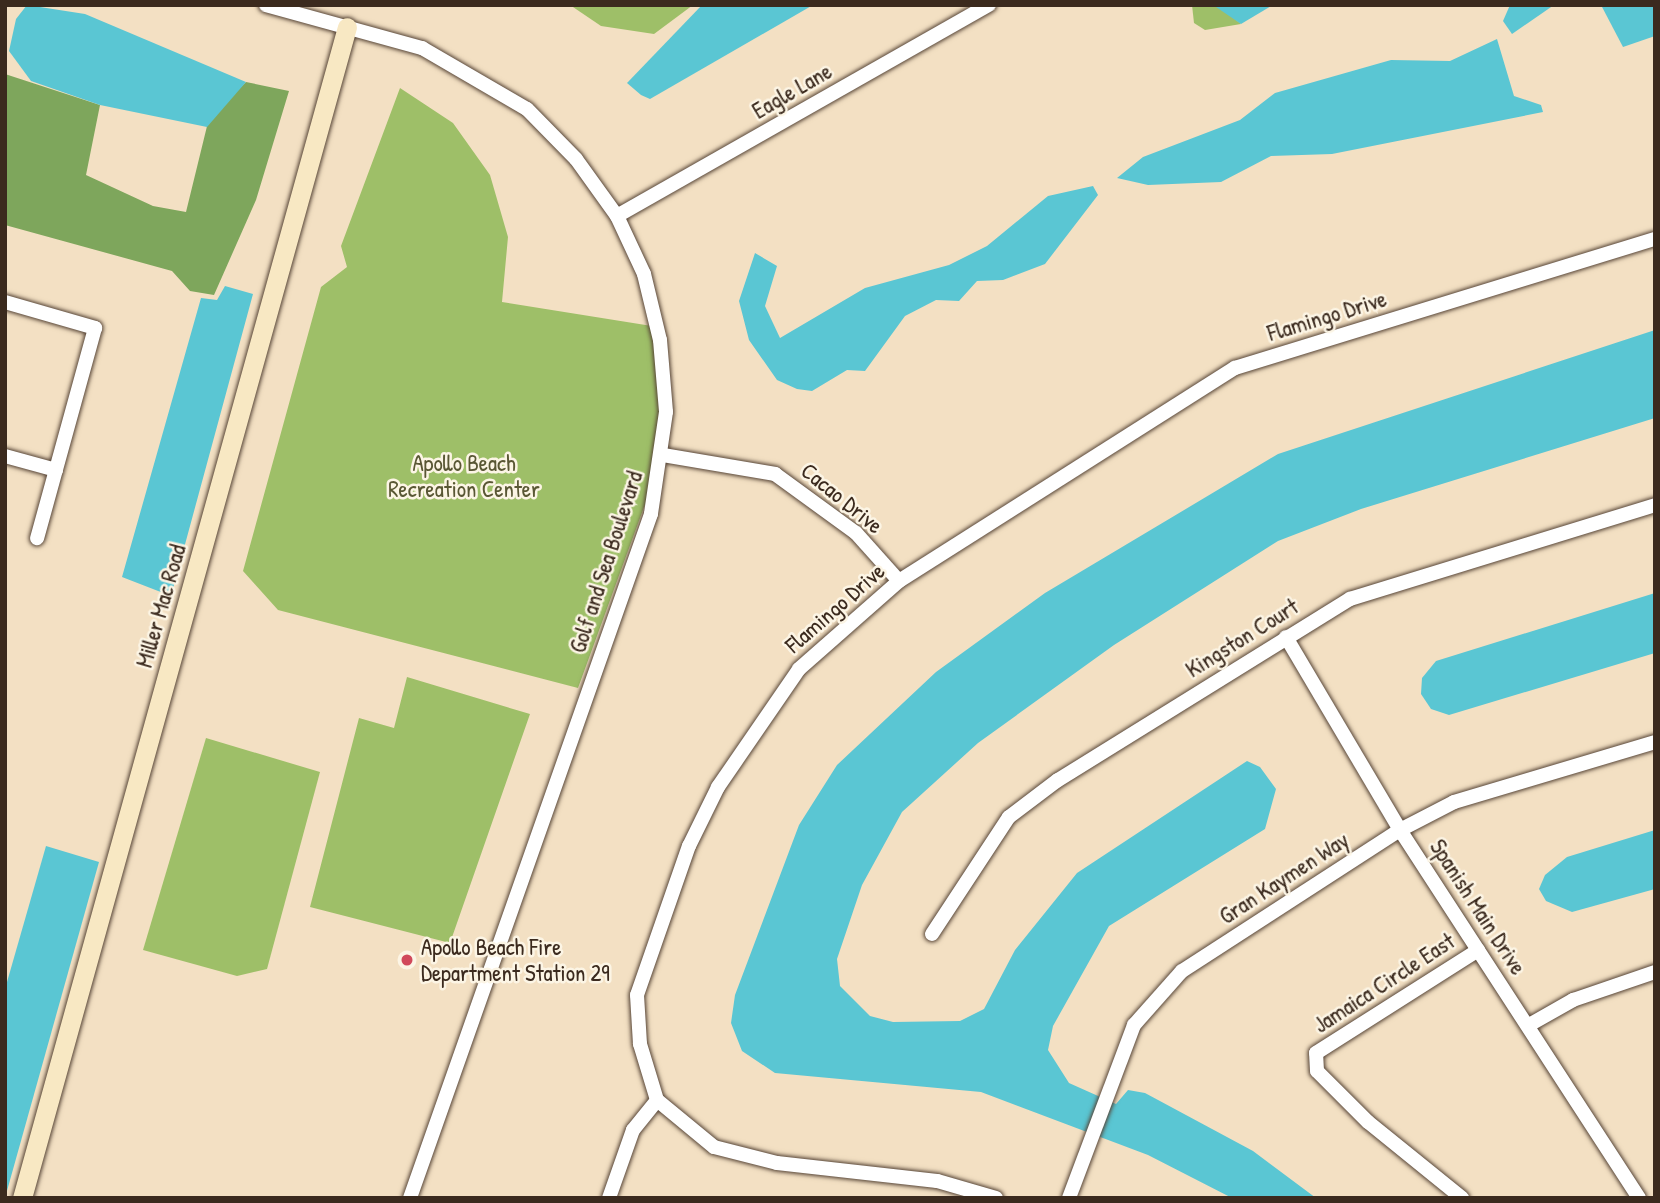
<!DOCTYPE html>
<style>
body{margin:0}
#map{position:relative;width:1660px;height:1203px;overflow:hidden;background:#f3e0c3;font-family:"Patrick Hand",sans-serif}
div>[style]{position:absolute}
.green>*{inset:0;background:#9ebf68}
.forest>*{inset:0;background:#7ea65c}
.water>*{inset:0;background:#5ac6d3}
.roads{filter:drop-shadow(0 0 2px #574537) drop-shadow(0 0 2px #574537)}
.street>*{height:14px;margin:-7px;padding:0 7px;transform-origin:7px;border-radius:7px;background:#fff}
.secondary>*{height:19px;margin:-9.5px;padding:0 9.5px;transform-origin:9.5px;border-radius:9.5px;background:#f8e8c3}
.dots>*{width:19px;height:19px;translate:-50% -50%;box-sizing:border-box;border:4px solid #fcf5e5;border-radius:50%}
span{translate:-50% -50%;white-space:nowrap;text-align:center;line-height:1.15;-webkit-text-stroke:5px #fcf5e5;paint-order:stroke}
.street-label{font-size:23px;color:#3b2a1e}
.park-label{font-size:23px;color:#595734}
.poi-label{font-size:23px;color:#3b2a1e}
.left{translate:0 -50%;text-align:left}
.frame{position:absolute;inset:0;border:7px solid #3b2a1e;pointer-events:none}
</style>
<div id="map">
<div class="green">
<div style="clip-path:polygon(570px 5px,693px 5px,654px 34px,601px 26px)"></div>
<div style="clip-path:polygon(1192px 5px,1218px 5px,1241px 24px,1205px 30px,1194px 23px)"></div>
<div style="clip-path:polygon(400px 88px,453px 123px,490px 175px,508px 237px,502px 302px,658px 327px,663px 455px,578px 688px,278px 610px,243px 571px,321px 287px,347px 267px,341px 246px)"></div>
<div style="clip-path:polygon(407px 677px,530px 714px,450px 943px,310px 907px,359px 718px,394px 728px)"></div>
<div style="clip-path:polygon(206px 738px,320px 772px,267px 969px,237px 976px,143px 950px)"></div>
</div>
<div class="forest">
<div style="clip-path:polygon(5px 74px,100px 105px,86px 175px,153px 206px,186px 212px,209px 118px,246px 82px,289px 91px,256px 200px,214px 295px,190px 291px,172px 271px,5px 225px)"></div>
</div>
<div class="water">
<div style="clip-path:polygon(27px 5px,85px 14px,246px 82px,207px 127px,100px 105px,31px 81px,9px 51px,16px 19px)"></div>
<div style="clip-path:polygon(702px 5px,813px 5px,650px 99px,641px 95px,627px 83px)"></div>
<div style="clip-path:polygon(1273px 5px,1241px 24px,1216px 7px,1218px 5px)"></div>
<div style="clip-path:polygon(1510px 5px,1554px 5px,1512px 34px,1503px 21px)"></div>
<div style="clip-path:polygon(1601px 5px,1655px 5px,1655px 36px,1623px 47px)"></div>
<div style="clip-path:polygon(1497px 39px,1514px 96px,1541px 105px,1543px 112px,1332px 154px,1271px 156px,1221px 182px,1148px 185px,1117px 178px,1143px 157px,1240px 120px,1275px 93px,1391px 60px,1450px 61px)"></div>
<div style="clip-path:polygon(1093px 186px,1098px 195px,1045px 264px,1003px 280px,977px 281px,959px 301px,936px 300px,905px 316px,865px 371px,847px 370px,812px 391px,797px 389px,777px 380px,749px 340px,739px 301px,755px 253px,777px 266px,765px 306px,780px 338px,865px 288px,949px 265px,987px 246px,1048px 196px)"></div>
<div style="clip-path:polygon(225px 286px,253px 294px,171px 596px,122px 577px,201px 298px,217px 300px)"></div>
<div style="clip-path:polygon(1655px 330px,1655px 418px,1361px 509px,1278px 541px,1114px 645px,978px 743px,902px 812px,862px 885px,837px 959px,840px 986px,870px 1016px,893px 1022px,960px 1021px,984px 1009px,1015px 950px,1077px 873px,1247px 761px,1260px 767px,1276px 789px,1265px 829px,1109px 926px,1053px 1026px,1048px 1050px,1069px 1083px,1116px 1104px,1128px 1090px,1145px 1093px,1253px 1151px,1316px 1198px,1232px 1198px,1148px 1155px,981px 1092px,775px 1073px,742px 1051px,731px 1023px,735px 995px,799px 825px,837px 765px,936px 672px,1045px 593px,1278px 454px)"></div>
<div style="clip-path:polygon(1655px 593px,1655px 653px,1449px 715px,1431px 709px,1421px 694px,1422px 678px,1436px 661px)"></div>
<div style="clip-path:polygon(1655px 830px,1655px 889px,1572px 912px,1546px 901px,1539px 889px,1545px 875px,1567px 857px)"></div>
<div style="clip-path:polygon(46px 846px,99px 862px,5px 1198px,5px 989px)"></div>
</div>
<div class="roads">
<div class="street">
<div style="left:266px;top:5px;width:162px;rotate:15.4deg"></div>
<div style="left:422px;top:48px;width:121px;rotate:30.2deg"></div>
<div style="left:527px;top:109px;width:70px;rotate:45.6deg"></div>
<div style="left:576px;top:159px;width:70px;rotate:54.3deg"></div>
<div style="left:617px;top:216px;width:64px;rotate:65deg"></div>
<div style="left:644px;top:274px;width:68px;rotate:76.4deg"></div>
<div style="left:660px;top:340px;width:72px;rotate:85.2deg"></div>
<div style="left:666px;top:412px;width:103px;rotate:98.4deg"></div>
<div style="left:651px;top:514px;width:725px;rotate:109.41deg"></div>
<div style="left:617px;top:216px;width:428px;rotate:-29.6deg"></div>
<div style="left:5px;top:302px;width:94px;rotate:16.1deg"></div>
<div style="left:95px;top:328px;width:218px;rotate:105.4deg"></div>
<div style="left:663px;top:455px;width:114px;rotate:9.6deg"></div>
<div style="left:775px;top:474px;width:100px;rotate:36.1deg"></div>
<div style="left:856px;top:533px;width:64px;rotate:48.1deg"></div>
<div style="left:5px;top:456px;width:53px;rotate:15.4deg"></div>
<div style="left:1286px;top:637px;width:224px;rotate:59.4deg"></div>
<div style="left:1400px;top:830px;width:439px;rotate:57deg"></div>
<div style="left:932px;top:934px;width:140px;rotate:-56.7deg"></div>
<div style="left:1009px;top:817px;width:61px;rotate:-37.1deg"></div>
<div style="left:1058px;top:780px;width:344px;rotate:-31.8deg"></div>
<div style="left:1350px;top:599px;width:319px;rotate:-17.1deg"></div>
<div style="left:1529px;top:1025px;width:51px;rotate:-29.6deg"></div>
<div style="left:1573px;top:1000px;width:87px;rotate:-18.9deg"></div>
<div style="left:609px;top:1198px;width:72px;rotate:-70.6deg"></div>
<div style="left:633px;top:1130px;width:38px;rotate:-51deg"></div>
<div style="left:996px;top:1198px;width:61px;rotate:-163.9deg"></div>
<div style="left:937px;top:1181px;width:161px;rotate:-173.6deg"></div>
<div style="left:777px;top:1163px;width:65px;rotate:-165.7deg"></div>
<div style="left:714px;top:1147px;width:74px;rotate:-140.5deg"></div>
<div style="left:657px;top:1100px;width:59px;rotate:-106.9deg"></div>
<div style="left:640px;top:1044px;width:49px;rotate:-93.5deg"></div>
<div style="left:637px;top:995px;width:158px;rotate:-70.8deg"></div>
<div style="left:689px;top:846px;width:66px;rotate:-63.8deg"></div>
<div style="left:718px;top:787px;width:143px;rotate:-55.5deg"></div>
<div style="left:799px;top:669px;width:133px;rotate:-41.3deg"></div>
<div style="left:899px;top:581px;width:398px;rotate:-32.4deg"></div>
<div style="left:1235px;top:368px;width:439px;rotate:-17.1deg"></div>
<div style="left:1069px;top:1198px;width:185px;rotate:-69.4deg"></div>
<div style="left:1134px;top:1025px;width:72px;rotate:-48.4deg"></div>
<div style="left:1182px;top:971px;width:260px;rotate:-32.9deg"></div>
<div style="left:1400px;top:830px;width:61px;rotate:-27.4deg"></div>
<div style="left:1454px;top:802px;width:210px;rotate:-16.6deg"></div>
<div style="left:1462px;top:1198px;width:121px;rotate:-141deg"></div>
<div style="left:1368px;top:1122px;width:72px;rotate:-135deg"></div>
<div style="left:1317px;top:1071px;width:18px;rotate:-93deg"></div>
<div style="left:1316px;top:1053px;width:192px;rotate:-32.4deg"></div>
</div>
<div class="secondary">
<div style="left:22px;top:1198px;width:1215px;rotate:-74.49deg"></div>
</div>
</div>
<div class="dots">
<div style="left:407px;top:960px;background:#d1495b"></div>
</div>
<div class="street-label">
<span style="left:792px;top:91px;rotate:-30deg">Eagle Lane</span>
<span style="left:1327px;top:316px;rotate:-17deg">Flamingo Drive</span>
<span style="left:842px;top:498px;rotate:39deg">Cacao Drive</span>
<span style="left:606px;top:562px;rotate:-72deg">Golf and Sea Boulevard</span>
<span style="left:161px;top:606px;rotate:-74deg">Miller Mac Road</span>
<span style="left:835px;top:608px;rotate:-41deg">Flamingo Drive</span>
<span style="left:1242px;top:638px;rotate:-32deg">Kingston Court</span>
<span style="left:1284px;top:878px;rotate:-33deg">Gran Kaymen Way</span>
<span style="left:1478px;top:907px;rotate:57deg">Spanish Main Drive</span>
<span style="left:1384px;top:983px;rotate:-33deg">Jamaica Circle East</span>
</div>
<div class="park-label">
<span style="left:464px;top:476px">Apollo Beach<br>Recreation Center</span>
</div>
<div class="poi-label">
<span class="left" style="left:421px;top:960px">Apollo Beach Fire<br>Department Station 29</span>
</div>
<div class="frame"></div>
</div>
